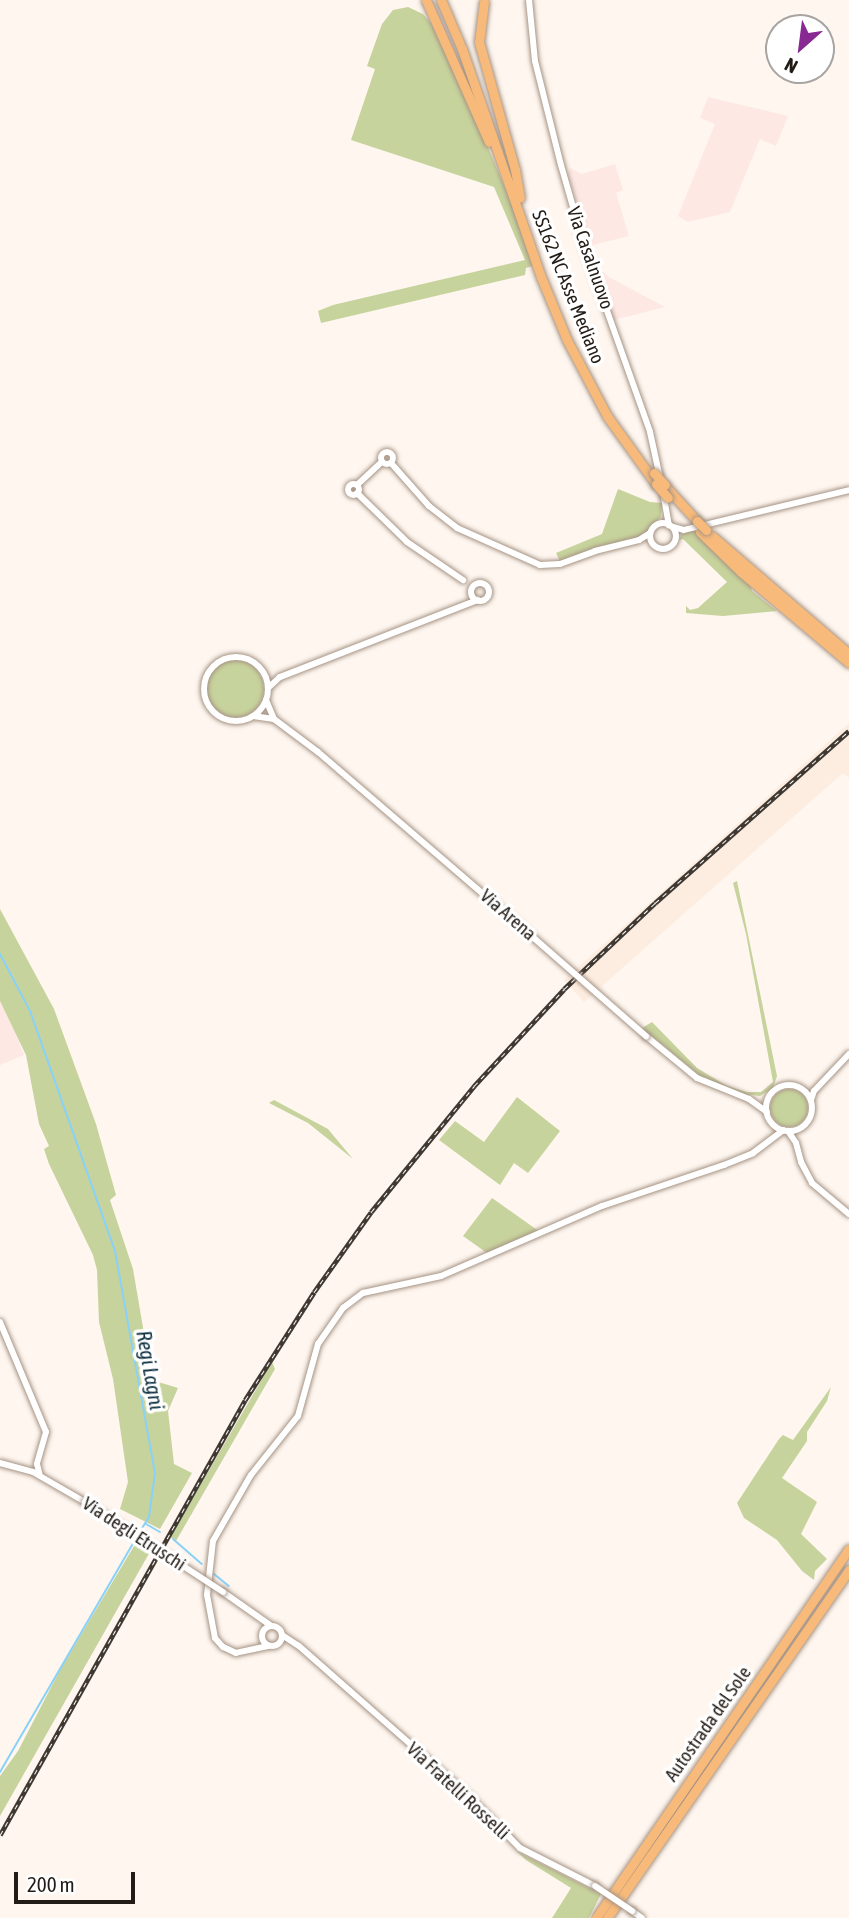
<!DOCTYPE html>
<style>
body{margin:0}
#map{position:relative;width:849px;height:1918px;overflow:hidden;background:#fef6ef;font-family:"Asap Condensed",sans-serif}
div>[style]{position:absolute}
.built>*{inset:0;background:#fdede0}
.industrial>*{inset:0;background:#fde8e4}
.green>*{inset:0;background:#c7d39c}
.round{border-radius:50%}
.stream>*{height:2px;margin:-1px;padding:0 1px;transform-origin:1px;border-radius:1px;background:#88d2fa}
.roads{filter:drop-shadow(0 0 2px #a69384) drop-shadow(0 0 2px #a69384)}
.secondary>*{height:6px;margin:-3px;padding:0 3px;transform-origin:3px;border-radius:3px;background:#fff}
.secondary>.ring{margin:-3px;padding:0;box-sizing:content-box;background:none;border:6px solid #fff;border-radius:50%}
.highway>*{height:9px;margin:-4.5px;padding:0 4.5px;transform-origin:4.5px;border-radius:4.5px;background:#f7ba7a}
.rail>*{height:4.5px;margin-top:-2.25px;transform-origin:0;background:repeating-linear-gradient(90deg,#fff 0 5px,#403932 0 10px);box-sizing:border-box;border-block:2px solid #403932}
.bridges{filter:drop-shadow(0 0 2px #a69384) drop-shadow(0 0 2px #a69384)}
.secondary-bridge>*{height:6px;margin:-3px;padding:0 3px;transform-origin:3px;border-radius:3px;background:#fff}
.highway-bridge>*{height:9px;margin:-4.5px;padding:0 4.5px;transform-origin:4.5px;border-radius:4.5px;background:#f7ba7a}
span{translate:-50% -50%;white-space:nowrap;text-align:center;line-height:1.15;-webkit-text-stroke:7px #fff;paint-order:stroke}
.street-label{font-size:19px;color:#231c16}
.water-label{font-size:21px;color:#0b2e3e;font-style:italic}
.north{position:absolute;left:765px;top:14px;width:70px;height:70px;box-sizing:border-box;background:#fff;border:2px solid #a7a4a2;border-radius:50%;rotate:208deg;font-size:19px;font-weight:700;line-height:28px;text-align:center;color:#231c16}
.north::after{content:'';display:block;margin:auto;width:24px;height:32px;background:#882892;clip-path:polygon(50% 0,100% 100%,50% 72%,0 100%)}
.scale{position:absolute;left:14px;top:1872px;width:121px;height:32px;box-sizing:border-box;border:4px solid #231c16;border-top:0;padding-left:9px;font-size:21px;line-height:24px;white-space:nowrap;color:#231c16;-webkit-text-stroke:5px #fff;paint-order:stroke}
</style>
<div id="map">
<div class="built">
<div style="clip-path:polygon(849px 723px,849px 778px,843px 773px,584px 1002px,564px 980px)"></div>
</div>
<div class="industrial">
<div style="clip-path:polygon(708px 97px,788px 116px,776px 146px,760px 139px,730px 212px,688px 222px,678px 216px,715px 124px,700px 118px)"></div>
<div style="clip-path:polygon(615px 164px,623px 190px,616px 193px,629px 236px,589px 246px,568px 173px,570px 168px,582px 174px)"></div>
<div style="clip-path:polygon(595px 265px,609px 277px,665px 307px,614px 320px)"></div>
<div style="clip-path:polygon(0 1001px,13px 1024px,24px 1055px,0 1065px)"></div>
</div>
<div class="green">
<div style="clip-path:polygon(408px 7px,423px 14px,431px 23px,468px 100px,514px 209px,533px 266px,526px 268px,525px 275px,321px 323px,318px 311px,333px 305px,525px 260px,494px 187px,351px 140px,375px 69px,367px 66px,382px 24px,393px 10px)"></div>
<div style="clip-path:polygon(618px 489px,650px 502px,662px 503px,661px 517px,642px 537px,596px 547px,560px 561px,556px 553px,602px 534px)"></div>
<div style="clip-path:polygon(694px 530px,750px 584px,752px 591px,777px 611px,723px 616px,686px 613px,686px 606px,690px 610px,698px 608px,727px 582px,683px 539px,679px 540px,682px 534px)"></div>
<div class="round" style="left:206px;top:660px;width:58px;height:58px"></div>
<div style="clip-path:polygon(737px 881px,777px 1076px,773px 1088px,760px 1096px,744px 1094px,704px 1079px,642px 1028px,652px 1022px,697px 1068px,727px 1086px,747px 1092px,761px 1092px,773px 1082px,746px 934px,733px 883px)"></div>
<div style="clip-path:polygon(0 909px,54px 1009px,96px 1124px,116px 1195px,110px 1200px,133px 1269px,152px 1380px,178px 1388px,168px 1411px,174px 1464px,192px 1473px,160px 1529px,120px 1509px,128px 1482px,113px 1379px,99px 1322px,97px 1270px,93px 1255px,49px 1164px,44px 1149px,49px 1146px,39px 1124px,26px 1055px,0 1001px)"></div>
<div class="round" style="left:770px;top:1089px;width:38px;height:38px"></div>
<div style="clip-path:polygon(517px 1097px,560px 1131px,528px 1173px,514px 1163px,500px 1185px,439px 1140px,455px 1121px,484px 1142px)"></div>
<div style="clip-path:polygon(274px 1100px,328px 1129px,353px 1159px,308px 1123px,269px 1103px)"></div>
<div style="clip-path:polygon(492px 1198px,540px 1232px,487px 1253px,463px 1236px)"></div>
<div style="clip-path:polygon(272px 1362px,275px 1369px,176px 1541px,170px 1537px)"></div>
<div style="clip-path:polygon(831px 1387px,827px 1401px,807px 1432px,807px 1441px,782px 1478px,817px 1502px,801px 1534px,827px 1559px,815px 1571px,814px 1580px,802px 1571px,777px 1540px,744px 1518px,737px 1503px,779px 1439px,783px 1435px,793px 1440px)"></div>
<div style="clip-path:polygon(137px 1541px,151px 1550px,0 1816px,0 1776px,18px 1751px,61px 1668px)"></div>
<div style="clip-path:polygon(516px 1851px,601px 1894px,589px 1918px,552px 1918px,571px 1888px,526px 1860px)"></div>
</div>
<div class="stream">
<div style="left:0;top:954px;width:64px;rotate:62.2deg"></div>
<div style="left:30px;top:1011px;width:255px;rotate:70.5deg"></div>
<div style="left:115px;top:1251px;width:226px;rotate:79.8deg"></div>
<div style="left:155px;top:1473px;width:44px;rotate:97.8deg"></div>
<div style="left:149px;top:1517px;width:19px;rotate:122deg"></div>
<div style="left:146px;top:1524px;width:16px;rotate:30deg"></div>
<div style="left:173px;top:1539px;width:38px;rotate:41deg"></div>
<div style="left:214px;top:1574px;width:19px;rotate:39deg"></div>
<div style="left:0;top:1772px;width:271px;rotate:-59.8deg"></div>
</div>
<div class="roads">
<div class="secondary">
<div style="left:529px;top:0;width:61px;rotate:84.4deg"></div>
<div style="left:535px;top:61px;width:107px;rotate:76deg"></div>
<div style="left:561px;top:165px;width:87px;rotate:74.1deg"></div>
<div style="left:585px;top:249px;width:194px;rotate:70.4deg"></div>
<div style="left:650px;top:432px;width:47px;rotate:77.7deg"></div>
<div class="ring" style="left:381px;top:452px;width:6px;height:6px"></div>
<div style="left:391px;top:463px;width:57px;rotate:48.5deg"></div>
<div style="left:429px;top:506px;width:36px;rotate:38deg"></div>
<div style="left:457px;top:528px;width:91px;rotate:24deg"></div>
<div style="left:540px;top:565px;width:20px;rotate:-3deg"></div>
<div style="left:560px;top:564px;width:37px;rotate:-20deg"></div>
<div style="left:595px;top:551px;width:45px;rotate:-14deg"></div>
<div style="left:639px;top:540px;width:13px;rotate:-32deg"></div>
<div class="ring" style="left:347.5px;top:483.5px;width:5px;height:5px"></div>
<div style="left:357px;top:485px;width:34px;rotate:-43deg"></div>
<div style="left:663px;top:492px;width:34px;rotate:80deg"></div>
<div style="left:357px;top:493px;width:70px;rotate:44.4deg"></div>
<div style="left:407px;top:542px;width:68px;rotate:34.2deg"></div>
<div class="ring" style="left:650px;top:523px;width:20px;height:20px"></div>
<div style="left:673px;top:527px;width:11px;rotate:15deg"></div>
<div style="left:684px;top:530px;width:170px;rotate:-13.6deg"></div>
<div class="ring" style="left:471px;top:583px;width:12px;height:12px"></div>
<div class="ring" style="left:204px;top:657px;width:58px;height:58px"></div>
<div style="left:268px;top:688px;width:16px;rotate:-43deg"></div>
<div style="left:280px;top:677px;width:212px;rotate:-21.3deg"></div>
<div style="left:266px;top:700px;width:21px;rotate:67deg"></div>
<div style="left:253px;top:716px;width:21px;rotate:8deg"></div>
<div style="left:274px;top:719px;width:55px;rotate:36.9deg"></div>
<div style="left:318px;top:752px;width:233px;rotate:40.7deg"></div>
<div style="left:646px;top:1036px;width:66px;rotate:39.5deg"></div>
<div style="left:697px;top:1078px;width:56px;rotate:22deg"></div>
<div style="left:749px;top:1099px;width:22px;rotate:36deg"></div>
<div class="ring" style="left:766px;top:1085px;width:40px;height:40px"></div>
<div style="left:811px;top:1100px;width:9px;rotate:-72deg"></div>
<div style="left:814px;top:1091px;width:51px;rotate:-46.6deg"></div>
<div style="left:788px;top:1131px;width:14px;rotate:56deg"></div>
<div style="left:796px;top:1143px;width:20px;rotate:75deg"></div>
<div style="left:801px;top:1162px;width:24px;rotate:62deg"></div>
<div style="left:812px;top:1183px;width:48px;rotate:40deg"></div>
<div style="left:0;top:1322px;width:119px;rotate:67.3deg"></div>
<div style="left:46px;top:1432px;width:33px;rotate:106deg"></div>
<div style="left:37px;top:1464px;width:12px;rotate:76deg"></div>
<div style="left:0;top:1463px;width:34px;rotate:15deg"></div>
<div style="left:33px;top:1472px;width:60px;rotate:30deg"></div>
<div style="left:223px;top:1592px;width:57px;rotate:35.1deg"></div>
<div class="ring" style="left:262px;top:1626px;width:14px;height:14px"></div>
<div style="left:282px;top:1635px;width:20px;rotate:33deg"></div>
<div style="left:299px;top:1646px;width:227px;rotate:41.4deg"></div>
<div style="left:469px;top:1796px;width:73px;rotate:45.6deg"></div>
<div style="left:520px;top:1848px;width:84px;rotate:26.9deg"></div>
<div style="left:268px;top:1646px;width:33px;rotate:168deg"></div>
<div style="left:236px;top:1653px;width:14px;rotate:-155deg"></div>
<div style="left:223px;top:1647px;width:12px;rotate:-132deg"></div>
<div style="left:215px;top:1638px;width:44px;rotate:-100.5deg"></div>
<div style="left:207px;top:1595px;width:54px;rotate:-83.7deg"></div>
<div style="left:213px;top:1541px;width:76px;rotate:-60.1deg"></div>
<div style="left:251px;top:1475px;width:75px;rotate:-51.5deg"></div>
<div style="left:298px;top:1416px;width:75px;rotate:-74.5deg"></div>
<div style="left:318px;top:1344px;width:44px;rotate:-55.2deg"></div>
<div style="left:343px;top:1308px;width:25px;rotate:-37deg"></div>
<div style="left:363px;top:1293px;width:80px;rotate:-12.3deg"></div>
<div style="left:441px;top:1276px;width:176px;rotate:-23.5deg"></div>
<div style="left:602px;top:1206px;width:129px;rotate:-18.6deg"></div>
<div style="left:724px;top:1165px;width:31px;rotate:-22deg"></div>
<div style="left:753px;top:1153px;width:38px;rotate:-37deg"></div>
<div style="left:632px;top:1911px;width:12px;rotate:35deg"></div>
</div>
<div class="highway">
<div style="left:426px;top:0;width:155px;rotate:66.1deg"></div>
<div style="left:441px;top:0;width:53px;rotate:66.8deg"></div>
<div style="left:462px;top:49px;width:241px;rotate:70.9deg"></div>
<div style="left:541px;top:277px;width:68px;rotate:67.6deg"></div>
<div style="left:567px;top:340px;width:86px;rotate:62.2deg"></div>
<div style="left:607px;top:416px;width:84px;rotate:54.2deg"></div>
<div style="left:484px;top:2px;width:40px;rotate:97.1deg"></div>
<div style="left:479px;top:42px;width:133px;rotate:74.3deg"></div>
<div style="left:515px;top:170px;width:28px;rotate:80deg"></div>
<div style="left:666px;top:487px;width:46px;rotate:47.6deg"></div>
<div style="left:700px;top:532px;width:57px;rotate:44.3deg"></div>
<div style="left:741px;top:572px;width:141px;rotate:40.1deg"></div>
<div style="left:712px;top:536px;width:181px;rotate:40.7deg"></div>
<div style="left:596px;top:1918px;width:447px;rotate:-55.6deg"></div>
<div style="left:607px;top:1918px;width:424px;rotate:-55.2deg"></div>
</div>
</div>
<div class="rail">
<div style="left:0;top:1835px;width:499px;rotate:-60.6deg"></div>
<div style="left:245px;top:1400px;width:128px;rotate:-57.4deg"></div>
<div style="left:314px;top:1292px;width:98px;rotate:-54.5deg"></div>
<div style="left:371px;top:1212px;width:163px;rotate:-50.7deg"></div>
<div style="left:474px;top:1086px;width:132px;rotate:-47.1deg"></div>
<div style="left:564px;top:989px;width:125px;rotate:-43.4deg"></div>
<div style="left:655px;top:903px;width:259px;rotate:-41.6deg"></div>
</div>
<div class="bridges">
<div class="secondary-bridge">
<div style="left:495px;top:904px;width:201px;rotate:41.2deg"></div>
<div style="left:85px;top:1502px;width:165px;rotate:33.1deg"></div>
<div style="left:595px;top:1886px;width:45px;rotate:34deg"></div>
</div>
<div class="highway-bridge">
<div style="left:654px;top:473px;width:16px;rotate:47deg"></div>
<div style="left:656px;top:484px;width:18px;rotate:49deg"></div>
<div style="left:697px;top:521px;width:13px;rotate:45deg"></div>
</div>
</div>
<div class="street-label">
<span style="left:590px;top:258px;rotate:71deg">Via Casalnuovo</span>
<span style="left:568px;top:287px;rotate:68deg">SS162 NC Asse Mediano</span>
<span style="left:508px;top:915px;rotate:41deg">Via Arena</span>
<span style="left:134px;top:1534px;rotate:33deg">Via degli Etruschi</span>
<span style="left:708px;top:1724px;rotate:-55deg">Autostrada del Sole</span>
<span style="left:458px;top:1791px;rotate:43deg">Via Fratelli Rosselli</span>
</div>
<div class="water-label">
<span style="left:151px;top:1370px;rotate:80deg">Regi Lagni</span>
</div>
<div class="north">N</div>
<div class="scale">200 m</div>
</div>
